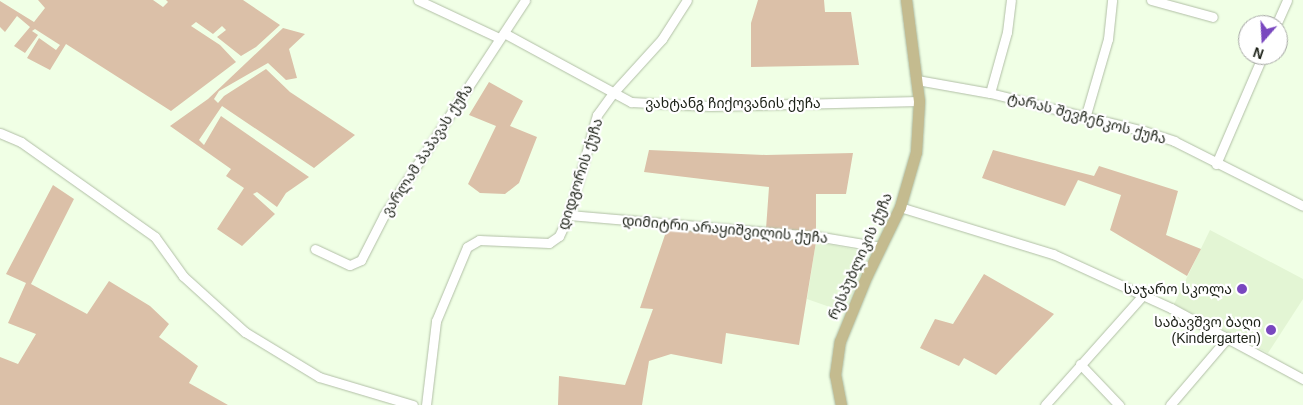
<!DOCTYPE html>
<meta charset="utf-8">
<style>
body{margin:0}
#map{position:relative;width:1303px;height:405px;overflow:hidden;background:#f0ffe5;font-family:Helvetica,"Noto Sans Georgian",sans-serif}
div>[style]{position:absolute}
.built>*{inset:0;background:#e3f5d4}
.green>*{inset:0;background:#dbc0a8}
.roads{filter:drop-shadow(0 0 1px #b1bfa6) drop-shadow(0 0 1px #b1bfa6)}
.minor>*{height:9px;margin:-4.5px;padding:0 4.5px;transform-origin:4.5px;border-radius:4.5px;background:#fff}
.major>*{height:11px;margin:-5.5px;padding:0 5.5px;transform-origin:5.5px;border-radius:5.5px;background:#c4bb8f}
.dots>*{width:14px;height:14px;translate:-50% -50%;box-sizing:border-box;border:2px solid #fff;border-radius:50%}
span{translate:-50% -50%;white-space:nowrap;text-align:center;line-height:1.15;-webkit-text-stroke:4.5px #fff;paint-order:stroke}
.street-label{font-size:14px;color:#1c2117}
.poi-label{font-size:14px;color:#1c2117}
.right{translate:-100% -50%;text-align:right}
.north{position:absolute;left:1238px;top:15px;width:50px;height:50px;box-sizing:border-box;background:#fff;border:1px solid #a4a6a2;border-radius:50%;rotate:199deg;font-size:14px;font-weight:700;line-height:20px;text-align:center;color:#1c2117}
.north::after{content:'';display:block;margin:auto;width:18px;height:22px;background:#7947bf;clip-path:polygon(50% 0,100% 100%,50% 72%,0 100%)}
</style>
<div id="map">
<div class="built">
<div style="clip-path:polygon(1210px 230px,1303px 279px,1303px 299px,1268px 353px,1174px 304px)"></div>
<div style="clip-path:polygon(816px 242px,868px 252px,868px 259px,844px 312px,807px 299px)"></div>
</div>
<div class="green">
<div style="clip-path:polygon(38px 0,153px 0,163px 7px,168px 2px,166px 0,243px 0,280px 25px,256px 47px,241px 56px,217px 37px,226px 30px,222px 26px,213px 34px,196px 22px,191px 26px,220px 45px,236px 62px,171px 111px,66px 44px,50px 70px,27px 58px,39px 38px,56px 50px,60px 45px,35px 29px,32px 31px,38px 35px,25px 53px,14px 46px,30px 27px,17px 16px,5px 32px,0 27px,0 1px,34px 22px,45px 8px)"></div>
<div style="clip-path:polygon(758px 0,824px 0,825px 12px,851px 12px,859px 65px,751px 67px,751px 23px)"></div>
<div style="clip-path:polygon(283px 28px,305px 34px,289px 49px,297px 78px,286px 80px,268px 63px,219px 91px,214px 99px,218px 103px,224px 96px,266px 69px,290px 92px,355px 135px,314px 168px,222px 106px,199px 140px,204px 145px,221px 116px,309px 177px,286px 193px,277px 207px,257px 192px,253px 194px,275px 214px,242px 246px,217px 229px,244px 188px,226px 176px,231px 169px,170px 126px,208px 99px)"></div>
<div style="clip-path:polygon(489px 82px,523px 101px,510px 126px,537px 137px,519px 183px,505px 194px,480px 193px,468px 184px,496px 126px,469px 115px)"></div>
<div style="clip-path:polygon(649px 150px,766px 155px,853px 153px,846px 194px,816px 194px,816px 232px,766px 229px,769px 187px,644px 172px)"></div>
<div style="clip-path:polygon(993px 150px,1094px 176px,1099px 166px,1178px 191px,1166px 235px,1201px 249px,1187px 276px,1110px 230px,1121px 195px,1078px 180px,1065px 206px,982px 178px)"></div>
<div style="clip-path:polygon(53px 185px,74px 199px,31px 284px,87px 314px,109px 281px,150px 306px,169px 324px,159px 337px,198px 366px,189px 383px,228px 405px,0 405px,0 357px,18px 364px,36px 334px,8px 323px,26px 283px,6px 274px)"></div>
<div style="clip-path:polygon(667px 229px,816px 242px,799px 345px,726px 333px,722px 364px,671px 354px,649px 361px,642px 405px,558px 405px,559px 376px,625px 385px,653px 309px,640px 308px)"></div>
<div style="clip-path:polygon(984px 274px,1054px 314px,996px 375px,964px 358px,959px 366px,920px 348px,935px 319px,953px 324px)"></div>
</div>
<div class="roads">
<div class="minor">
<div style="left:418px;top:0;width:89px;rotate:25.1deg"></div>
<div style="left:1151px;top:0;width:64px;rotate:15.3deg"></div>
<div style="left:1276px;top:25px;width:27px;rotate:-66deg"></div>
<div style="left:504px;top:33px;width:145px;rotate:28.5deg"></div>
<div style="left:631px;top:102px;width:79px;rotate:2.9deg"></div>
<div style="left:710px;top:106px;width:209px;rotate:-1.4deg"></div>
<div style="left:917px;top:80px;width:74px;rotate:10.1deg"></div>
<div style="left:990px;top:93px;width:159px;rotate:13.9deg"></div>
<div style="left:1144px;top:131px;width:32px;rotate:18deg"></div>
<div style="left:1174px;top:141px;width:144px;rotate:26.7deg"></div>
<div style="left:990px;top:93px;width:63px;rotate:-74.4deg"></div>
<div style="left:1007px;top:32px;width:32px;rotate:-83deg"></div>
<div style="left:1085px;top:118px;width:82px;rotate:-73.8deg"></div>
<div style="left:1108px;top:39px;width:39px;rotate:-84deg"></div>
<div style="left:0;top:133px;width:23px;rotate:23deg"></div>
<div style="left:21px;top:142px;width:164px;rotate:35.3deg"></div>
<div style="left:155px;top:237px;width:48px;rotate:54.3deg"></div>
<div style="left:183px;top:276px;width:84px;rotate:42.1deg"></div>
<div style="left:245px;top:332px;width:87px;rotate:31.3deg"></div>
<div style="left:319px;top:377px;width:98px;rotate:16.6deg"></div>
<div style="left:1216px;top:164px;width:119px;rotate:-66.7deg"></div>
<div style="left:900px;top:207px;width:160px;rotate:17.1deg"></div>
<div style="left:1053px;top:254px;width:130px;rotate:24.6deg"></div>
<div style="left:1171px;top:308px;width:150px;rotate:28.3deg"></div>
<div style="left:569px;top:215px;width:248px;rotate:4.9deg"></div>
<div style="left:816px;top:236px;width:66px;rotate:9.6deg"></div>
<div style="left:315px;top:249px;width:38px;rotate:25deg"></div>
<div style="left:350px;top:265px;width:12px;rotate:-24deg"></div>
<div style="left:361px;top:260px;width:51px;rotate:-62.9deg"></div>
<div style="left:384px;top:215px;width:257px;rotate:-56.7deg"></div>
<div style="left:1080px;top:364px;width:57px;rotate:46.4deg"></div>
<div style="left:426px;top:405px;width:85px;rotate:-83.2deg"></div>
<div style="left:436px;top:321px;width:80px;rotate:-67.3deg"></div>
<div style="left:467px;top:247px;width:14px;rotate:-30deg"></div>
<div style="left:479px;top:240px;width:70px;rotate:2.5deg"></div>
<div style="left:549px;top:243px;width:12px;rotate:-35deg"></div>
<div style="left:559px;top:236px;width:23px;rotate:-65deg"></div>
<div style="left:569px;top:215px;width:104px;rotate:-74.4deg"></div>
<div style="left:597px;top:115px;width:27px;rotate:-54deg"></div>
<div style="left:613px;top:93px;width:73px;rotate:-47.8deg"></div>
<div style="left:662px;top:39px;width:46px;rotate:-57.3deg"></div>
<div style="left:1045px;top:405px;width:147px;rotate:-48.3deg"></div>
<div style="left:1170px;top:405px;width:89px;rotate:-49.5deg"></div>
</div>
<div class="major">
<div style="left:841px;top:405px;width:31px;rotate:-101deg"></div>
<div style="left:835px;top:375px;width:34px;rotate:-82deg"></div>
<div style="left:840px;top:341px;width:71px;rotate:-67.8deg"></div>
<div style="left:867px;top:275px;width:76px;rotate:-64.1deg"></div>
<div style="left:900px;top:207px;width:57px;rotate:-73.8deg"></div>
<div style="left:916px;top:152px;width:51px;rotate:-86.6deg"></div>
<div style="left:919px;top:101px;width:102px;rotate:-97.3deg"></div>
</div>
</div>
<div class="dots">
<div style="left:1242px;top:289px;background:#7947bf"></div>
<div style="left:1271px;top:330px;background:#7947bf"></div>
</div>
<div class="street-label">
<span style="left:733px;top:103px">ვახტანგ ჩიქოვანის ქუჩა</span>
<span style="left:1087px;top:118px;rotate:15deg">ტარას შევჩენკოს ქუჩა</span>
<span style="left:427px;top:150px;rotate:-57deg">ვარლამ პაპავას ქუჩა</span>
<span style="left:580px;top:174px;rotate:-72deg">დიდგორის ქუჩა</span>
<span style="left:725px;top:229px;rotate:5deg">დიმიტრი არაყიშვილის ქუჩა</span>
<span style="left:860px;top:256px;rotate:-66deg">რესპუბლიკის ქუჩა</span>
</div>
<div class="poi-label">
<span class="right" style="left:1232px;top:289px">საჯარო სკოლა</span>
<span class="right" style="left:1261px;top:330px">საბავშვო ბაღი<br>(Kindergarten)</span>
</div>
<div class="north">N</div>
</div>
